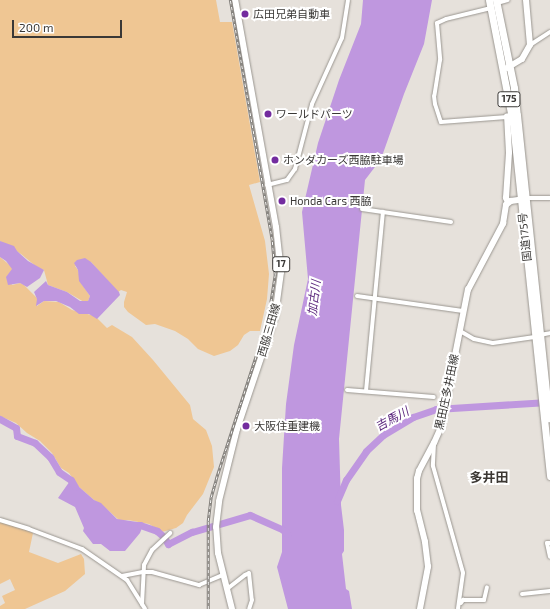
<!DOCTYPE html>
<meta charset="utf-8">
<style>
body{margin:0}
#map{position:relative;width:550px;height:609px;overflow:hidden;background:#e6e1db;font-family:"Exo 2","Noto Sans JP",sans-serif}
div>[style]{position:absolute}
.green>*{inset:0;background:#efc693}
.water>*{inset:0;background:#bf97df}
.river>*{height:7px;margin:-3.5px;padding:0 3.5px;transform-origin:3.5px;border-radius:3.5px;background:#bf97df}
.roads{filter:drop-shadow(0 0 1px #9a9690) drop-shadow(0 0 1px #9a9690)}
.street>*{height:4px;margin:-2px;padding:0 2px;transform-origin:2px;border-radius:2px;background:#fff}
.secondary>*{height:5.5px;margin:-2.75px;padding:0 2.75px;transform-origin:2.75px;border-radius:2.75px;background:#fff}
.primary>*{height:6px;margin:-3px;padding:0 3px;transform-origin:3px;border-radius:3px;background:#fff}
.highway>*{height:7px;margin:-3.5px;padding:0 3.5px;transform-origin:3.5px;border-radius:3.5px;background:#fff}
.rail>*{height:2.5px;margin-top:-1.25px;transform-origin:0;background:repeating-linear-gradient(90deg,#fff 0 3px,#827f7b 0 6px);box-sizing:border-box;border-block:1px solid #827f7b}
.dots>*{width:11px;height:11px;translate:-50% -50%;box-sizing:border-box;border:2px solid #fff;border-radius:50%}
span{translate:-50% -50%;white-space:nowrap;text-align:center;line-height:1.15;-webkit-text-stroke:4px #fff;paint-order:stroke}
.shield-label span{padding:1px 3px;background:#fff;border:1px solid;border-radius:3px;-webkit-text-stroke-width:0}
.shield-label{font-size:10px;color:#3a3836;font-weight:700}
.poi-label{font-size:11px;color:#3a3836}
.left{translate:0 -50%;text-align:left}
.street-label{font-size:11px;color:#3a3836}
.water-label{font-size:12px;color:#5d2a7f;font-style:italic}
.quarter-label{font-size:13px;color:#3c3834;font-weight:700}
.scale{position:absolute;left:12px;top:20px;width:110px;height:18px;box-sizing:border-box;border:2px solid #3a3836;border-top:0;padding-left:5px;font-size:12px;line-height:14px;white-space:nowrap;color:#3a3836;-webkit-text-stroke:3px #fff;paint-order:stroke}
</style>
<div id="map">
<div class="green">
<div style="clip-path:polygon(0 0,216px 0,220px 22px,232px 22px,260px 182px,249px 185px,265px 241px,269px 274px,267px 299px,260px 331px,250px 331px,244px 335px,238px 345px,230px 351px,214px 356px,198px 349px,188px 339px,175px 331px,155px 324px,146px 325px,128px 312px,124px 307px,124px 302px,127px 292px,121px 290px,118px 292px,91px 262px,75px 266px,78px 270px,81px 283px,90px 296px,88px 301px,84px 302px,67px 292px,48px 285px,44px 270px,38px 268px,21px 254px,0 241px)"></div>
<div style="clip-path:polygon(0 257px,12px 267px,12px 272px,9px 276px,12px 285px,20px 283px,24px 285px,37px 298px,37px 306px,44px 301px,59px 302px,72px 310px,95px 316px,107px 328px,112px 325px,132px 337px,153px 360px,190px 405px,193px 419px,206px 430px,212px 446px,214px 467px,203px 494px,187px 515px,183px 523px,176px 528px,162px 532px,149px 524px,128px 520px,120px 521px,101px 504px,94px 500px,78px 486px,69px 473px,61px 468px,52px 453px,40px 441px,27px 433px,16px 423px,0 416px)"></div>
<div style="clip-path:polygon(0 522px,11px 524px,33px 533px,29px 552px,58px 563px,81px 554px,84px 559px,85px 574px,65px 591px,25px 609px,0 609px,0 606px,5px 603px,2px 596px,15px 590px,10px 579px,0 584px)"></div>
</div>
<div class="water">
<div style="clip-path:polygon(363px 0,432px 0,424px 44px,404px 94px,381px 159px,365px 180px,339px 439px,341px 505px,344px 530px,344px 551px,342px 554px,346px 589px,349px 591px,352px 609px,288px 609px,277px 567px,282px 552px,282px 468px,286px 404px,294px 345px,308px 279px,302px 212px,318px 143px,339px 80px,361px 24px)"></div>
<div style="clip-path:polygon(0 241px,14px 246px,17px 251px,28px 261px,44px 270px,40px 278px,27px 287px,20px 283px,8px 285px,6px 277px,12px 269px,6px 261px,0 257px)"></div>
<div style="clip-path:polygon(85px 258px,91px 262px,119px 292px,120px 295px,97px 319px,89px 314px,79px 314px,70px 307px,56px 301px,44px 301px,36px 306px,37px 299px,34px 292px,46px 281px,48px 285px,67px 292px,80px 301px,88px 301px,90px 296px,79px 281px,78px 270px,74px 263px,77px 260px)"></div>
<div style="clip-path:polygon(72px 478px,78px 486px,94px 500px,101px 503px,117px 519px,144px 523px,140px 533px,125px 551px,110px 551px,101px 544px,93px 544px,83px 531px,84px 528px,75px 507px,58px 498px)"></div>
</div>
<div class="river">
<div style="left:0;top:419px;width:18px;rotate:29deg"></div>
<div style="left:16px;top:428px;width:8px;rotate:83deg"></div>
<div style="left:17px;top:436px;width:19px;rotate:21deg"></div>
<div style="left:35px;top:443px;width:21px;rotate:43deg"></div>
<div style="left:50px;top:457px;width:17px;rotate:59deg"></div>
<div style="left:59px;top:472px;width:14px;rotate:34deg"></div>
<div style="left:71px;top:480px;width:8px;rotate:60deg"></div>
<div style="left:337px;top:501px;width:23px;rotate:-67deg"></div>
<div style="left:346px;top:480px;width:35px;rotate:-55deg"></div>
<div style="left:366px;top:451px;width:23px;rotate:-43deg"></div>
<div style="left:383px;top:435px;width:35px;rotate:-31deg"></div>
<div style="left:413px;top:417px;width:24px;rotate:-19deg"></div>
<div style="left:436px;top:409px;width:112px;rotate:-3.6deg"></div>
<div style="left:134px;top:526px;width:6px;rotate:-9deg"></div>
<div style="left:140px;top:525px;width:18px;rotate:19deg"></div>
<div style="left:157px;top:531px;width:9px;rotate:41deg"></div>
<div style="left:165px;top:539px;width:6px;rotate:59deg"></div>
<div style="left:168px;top:544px;width:27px;rotate:-27deg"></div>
<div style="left:192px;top:532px;width:60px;rotate:-16.3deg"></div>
<div style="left:250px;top:515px;width:36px;rotate:24deg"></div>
<div style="left:283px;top:530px;width:6px;rotate:39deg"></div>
</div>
<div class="roads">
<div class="street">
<div style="left:497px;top:3px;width:11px;rotate:-15deg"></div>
<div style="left:491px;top:8px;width:46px;rotate:166.3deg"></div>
<div style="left:446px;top:19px;width:10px;rotate:156deg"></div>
<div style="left:437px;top:23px;width:37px;rotate:85deg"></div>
<div style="left:440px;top:60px;width:36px;rotate:99deg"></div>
<div style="left:434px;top:96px;width:8px;rotate:83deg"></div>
<div style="left:435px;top:104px;width:19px;rotate:72deg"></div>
<div style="left:441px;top:122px;width:66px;rotate:-4.3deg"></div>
<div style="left:530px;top:45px;width:24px;rotate:-33deg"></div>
<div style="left:267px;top:185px;width:21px;rotate:-14deg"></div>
<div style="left:287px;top:180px;width:14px;rotate:-54deg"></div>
<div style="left:295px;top:169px;width:67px;rotate:-75.3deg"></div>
<div style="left:312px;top:104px;width:72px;rotate:-65.6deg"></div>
<div style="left:342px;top:38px;width:38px;rotate:-81deg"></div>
<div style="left:527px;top:198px;width:23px"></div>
<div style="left:362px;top:209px;width:90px;rotate:8.3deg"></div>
<div style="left:357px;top:296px;width:107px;rotate:8.1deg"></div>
<div style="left:460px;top:331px;width:16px;rotate:30deg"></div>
<div style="left:474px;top:339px;width:19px;rotate:12deg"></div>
<div style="left:493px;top:343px;width:42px;rotate:-8.1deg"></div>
<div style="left:540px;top:335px;width:10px;rotate:-11deg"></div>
<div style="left:347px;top:390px;width:87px;rotate:4.6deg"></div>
<div style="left:366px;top:391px;width:180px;rotate:-84.6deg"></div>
<div style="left:434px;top:444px;width:22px;rotate:93deg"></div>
<div style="left:433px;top:466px;width:111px;rotate:74.3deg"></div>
<div style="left:463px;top:573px;width:36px;rotate:98deg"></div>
<div style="left:0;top:520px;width:30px;rotate:17deg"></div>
<div style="left:29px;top:529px;width:57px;rotate:20.7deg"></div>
<div style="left:82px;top:549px;width:55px;rotate:34.6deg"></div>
<div style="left:127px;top:580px;width:34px;rotate:58deg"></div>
<div style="left:550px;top:543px;width:3px;rotate:180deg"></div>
<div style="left:547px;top:543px;width:14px;rotate:78deg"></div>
<div style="left:122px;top:576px;width:21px;rotate:-11deg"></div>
<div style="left:143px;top:572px;width:9px"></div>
<div style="left:152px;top:572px;width:49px;rotate:15.5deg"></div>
<div style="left:199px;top:585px;width:26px;rotate:-23deg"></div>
<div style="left:227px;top:589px;width:23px;rotate:-38deg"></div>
<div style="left:245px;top:575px;width:4px;rotate:-27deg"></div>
<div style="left:249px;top:573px;width:27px;rotate:84deg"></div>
<div style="left:252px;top:600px;width:9px;rotate:108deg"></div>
<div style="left:522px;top:594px;width:28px;rotate:-6deg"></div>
<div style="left:461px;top:603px;width:4px;rotate:-56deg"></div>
<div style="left:463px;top:600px;width:21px"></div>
<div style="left:484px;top:600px;width:13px;rotate:-77deg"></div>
<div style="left:142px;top:604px;width:39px;rotate:-87deg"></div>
<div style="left:144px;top:565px;width:17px;rotate:-62deg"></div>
<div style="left:152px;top:550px;width:25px;rotate:-43deg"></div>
</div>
<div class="secondary">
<div style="left:507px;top:68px;width:17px;rotate:-31deg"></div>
<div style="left:522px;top:59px;width:16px;rotate:-60deg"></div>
<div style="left:530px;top:45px;width:45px;rotate:-95.1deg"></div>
<div style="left:508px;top:203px;width:5px;rotate:-112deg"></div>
<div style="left:506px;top:198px;width:45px;rotate:-86.2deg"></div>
<div style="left:509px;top:153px;width:36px;rotate:-93deg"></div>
<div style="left:507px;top:117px;width:5px;rotate:-11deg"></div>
<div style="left:420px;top:609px;width:43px;rotate:-79.2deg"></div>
<div style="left:428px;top:567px;width:25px;rotate:-97deg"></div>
<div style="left:425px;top:542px;width:32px;rotate:-104deg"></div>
<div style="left:417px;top:511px;width:32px;rotate:-90deg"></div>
<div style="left:417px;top:479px;width:8px;rotate:-76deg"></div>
<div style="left:419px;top:471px;width:32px;rotate:-62deg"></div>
<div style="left:434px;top:443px;width:17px;rotate:-66deg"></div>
<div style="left:441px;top:427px;width:140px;rotate:-78.9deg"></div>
<div style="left:468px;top:290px;width:75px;rotate:-62.1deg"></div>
<div style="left:503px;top:224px;width:19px;rotate:-81deg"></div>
<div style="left:506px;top:205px;width:6px;rotate:-39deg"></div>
<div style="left:511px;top:201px;width:14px;rotate:-8deg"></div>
</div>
<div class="primary">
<div style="left:232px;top:609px;width:58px;rotate:-104deg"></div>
<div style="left:218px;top:553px;width:26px;rotate:-94deg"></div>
<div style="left:216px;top:527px;width:26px;rotate:-83deg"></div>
<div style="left:219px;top:501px;width:74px;rotate:-76deg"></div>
<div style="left:237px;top:429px;width:119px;rotate:-71.4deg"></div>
<div style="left:275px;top:316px;width:44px;rotate:-82.2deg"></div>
<div style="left:281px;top:272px;width:45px;rotate:-96.3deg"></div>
<div style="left:276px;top:227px;width:231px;rotate:-100.2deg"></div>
</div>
<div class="highway">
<div style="left:489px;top:0;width:125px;rotate:79deg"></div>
<div style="left:513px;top:123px;width:355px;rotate:84deg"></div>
<div style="left:496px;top:0;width:90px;rotate:78.4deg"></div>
<div style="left:514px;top:88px;width:27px;rotate:84deg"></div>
<div style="left:517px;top:115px;width:305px;rotate:84deg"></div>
</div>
</div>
<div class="rail">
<div style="left:208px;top:609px;width:88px;rotate:-90deg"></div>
<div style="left:208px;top:521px;width:24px;rotate:-83deg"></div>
<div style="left:211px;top:497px;width:19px;rotate:-74deg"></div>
<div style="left:216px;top:479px;width:168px;rotate:-72deg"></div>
<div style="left:268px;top:319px;width:45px;rotate:-81deg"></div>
<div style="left:275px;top:275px;width:35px;rotate:-95deg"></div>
<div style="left:272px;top:240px;width:244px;rotate:-99.9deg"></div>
</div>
<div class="dots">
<div style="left:245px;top:14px;background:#732c9f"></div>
<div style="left:268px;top:114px;background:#732c9f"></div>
<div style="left:275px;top:160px;background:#732c9f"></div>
<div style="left:282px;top:201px;background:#732c9f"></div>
<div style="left:246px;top:426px;background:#732c9f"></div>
</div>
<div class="shield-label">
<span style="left:509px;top:99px">175</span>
<span style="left:281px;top:264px">17</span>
</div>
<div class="poi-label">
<span class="left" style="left:253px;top:14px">広田兄弟自動車</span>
<span class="left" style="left:276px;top:114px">ワールドパーツ</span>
<span class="left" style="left:283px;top:160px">ホンダカーズ西脇駐車場</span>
<span class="left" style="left:290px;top:201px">Honda Cars 西脇</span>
<span class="left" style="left:254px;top:426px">大阪住重建機</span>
</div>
<div class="street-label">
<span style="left:525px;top:237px;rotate:-96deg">国道175号</span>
<span style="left:269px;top:330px;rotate:-74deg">西脇三田線</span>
<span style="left:447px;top:392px;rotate:-78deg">黒田庄多井田線</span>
</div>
<div class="water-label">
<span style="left:314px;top:298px;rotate:-83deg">加古川</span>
<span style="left:392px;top:419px;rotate:-29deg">吉馬川</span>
</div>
<div class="quarter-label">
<span style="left:489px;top:477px">多井田</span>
</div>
<div class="scale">200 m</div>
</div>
